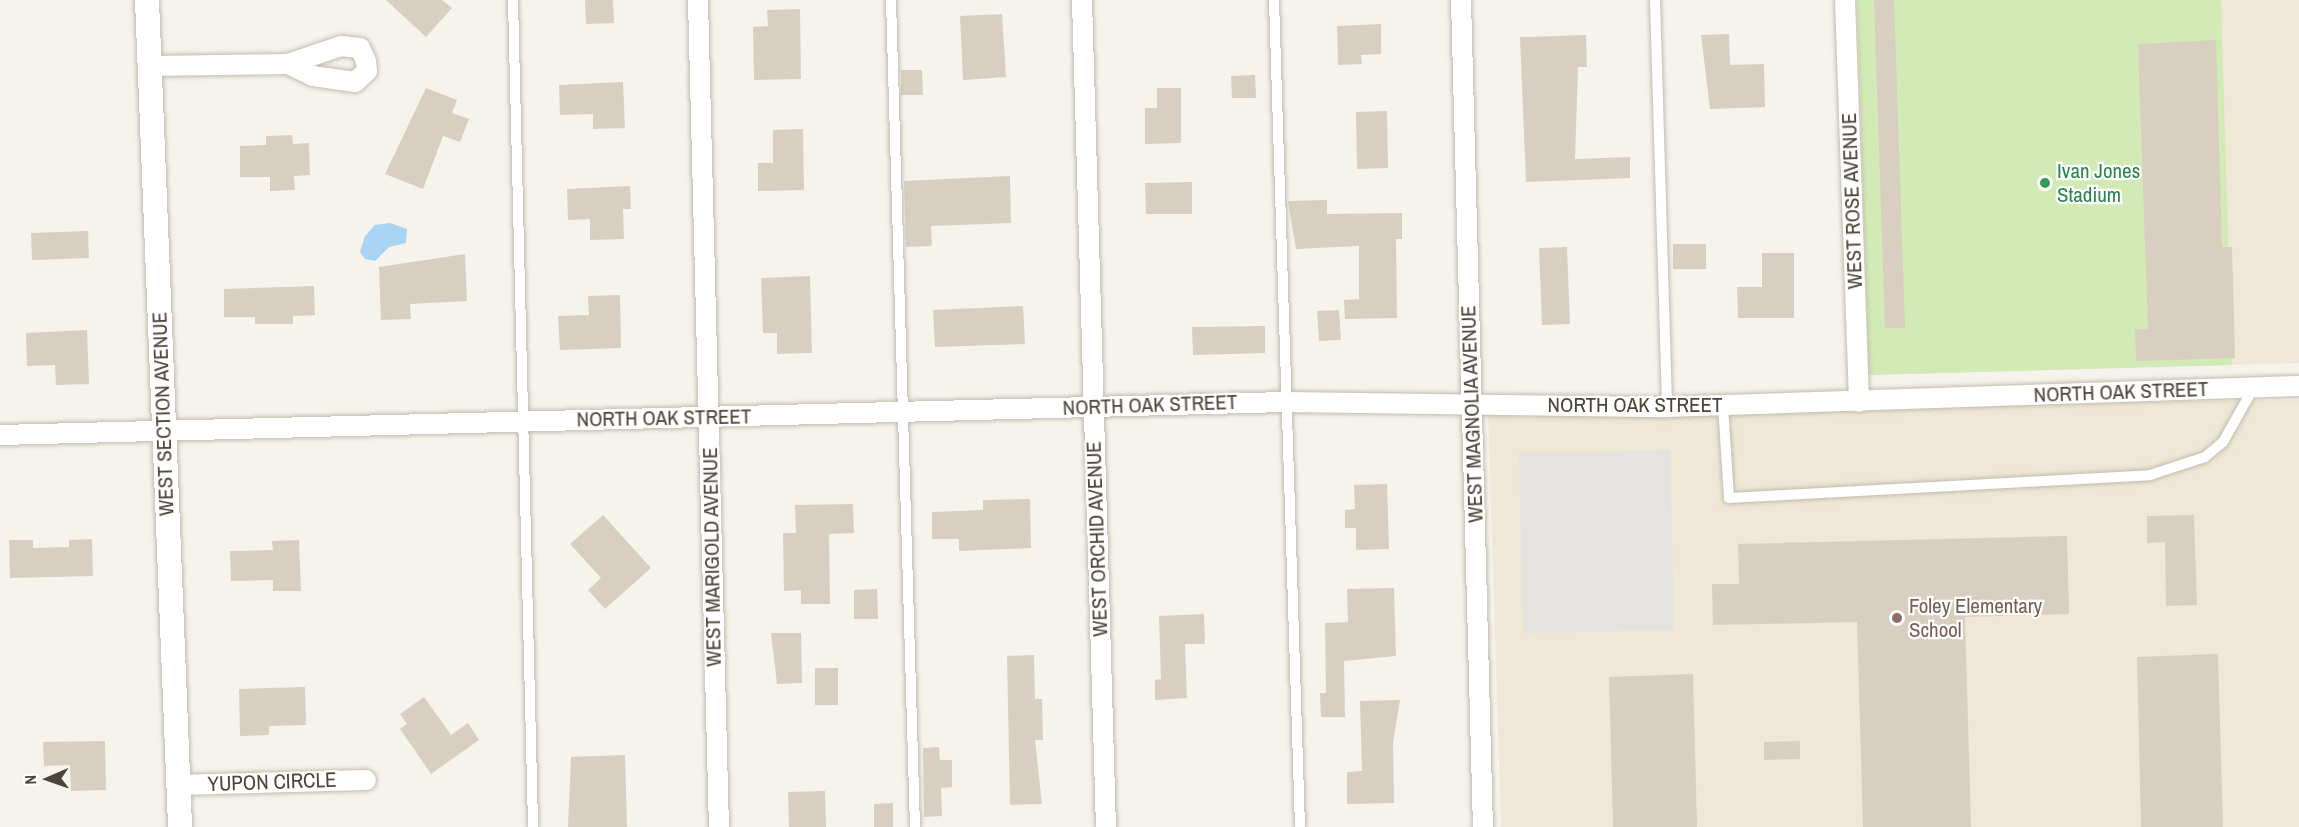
<!DOCTYPE html>
<style>
body{margin:0}
#map{position:relative;width:2299px;height:827px;overflow:hidden;background:#f6f3ec;font-family:"Archivo Narrow",sans-serif}
div>[style]{position:absolute}
.education>*{inset:0;background:#efe8d6}
.green>*{inset:0;background:#d2eab5}
.parking>*{inset:0;background:#e5e3e0}
.water>*{inset:0;background:#a9d4f2}
.building>*{inset:0;background:#d8cfc1}
.roads{filter:drop-shadow(0 0 2px #c2bbae) drop-shadow(0 0 2px #c2bbae)}
.service>*{height:10px;margin:-5px;padding:0 5px;transform-origin:5px;border-radius:5px;background:#fff}
.minor>*{height:20px;margin:-10px;padding:0 10px;transform-origin:10px;border-radius:10px;background:#fff}
.tertiary>*{height:24px;margin:-12px;padding:0 12px;transform-origin:12px;border-radius:12px;background:#fff}
.dots>*{width:16px;height:16px;translate:-50% -50%;box-sizing:border-box;border:3px solid #fff;border-radius:50%}
span{translate:-50% -50%;white-space:nowrap;text-align:center;line-height:1.15;-webkit-text-stroke:4.5px #fff;paint-order:stroke}
.leisure-label{font-size:21px;color:#27864d}
.left{translate:0 -50%;text-align:left}
.street-label{font-size:21px;color:#4b4439}
.education-label{font-size:21px;color:#785e54}
.north{position:absolute;left:18px;top:749px;width:60px;height:60px;-webkit-text-stroke:4px #fff;paint-order:stroke;rotate:268deg;font-size:16px;font-weight:700;line-height:24px;text-align:center;color:#4b4439}
.north::after{content:'';display:block;margin:auto;width:21px;height:27px;background:#4b4439;clip-path:polygon(50% 0,100% 100%,50% 72%,0 100%)}
</style>
<div id="map">
<div class="education">
<div style="clip-path:polygon(1857px 0,2299px 0,2299px 363px,1869px 375px)"></div>
<div style="clip-path:polygon(2299px 400px,2299px 827px,1501px 827px,1488px 410px)"></div>
</div>
<div class="green">
<div style="clip-path:polygon(1857px 0,2221px 0,2232px 365px,1869px 375px)"></div>
</div>
<div class="parking">
<div style="clip-path:polygon(1670px 450px,1674px 630px,1523px 633px,1519px 453px)"></div>
</div>
<div class="water">
<div style="clip-path:polygon(390px 223px,407px 229px,406px 243px,389px 247px,375px 261px,365px 259px,360px 252px,365px 236px,375px 225px)"></div>
</div>
<div class="building">
<div style="clip-path:polygon(386px 0,442px 0,452px 8px,426px 37px)"></div>
<div style="clip-path:polygon(585px 0,613px 0,614px 23px,586px 24px)"></div>
<div style="clip-path:polygon(1874px 0,1894px 0,1905px 328px,1885px 328px)"></div>
<div style="clip-path:polygon(800px 9px,801px 79px,754px 80px,753px 27px,768px 26px,767px 10px)"></div>
<div style="clip-path:polygon(1002px 14px,1006px 77px,963px 80px,960px 16px)"></div>
<div style="clip-path:polygon(1381px 24px,1381px 54px,1361px 55px,1362px 64px,1338px 65px,1337px 26px)"></div>
<div style="clip-path:polygon(1729px 34px,1730px 65px,1764px 64px,1765px 107px,1710px 109px,1701px 35px)"></div>
<div style="clip-path:polygon(1586px 35px,1587px 67px,1578px 67px,1575px 159px,1630px 157px,1630px 178px,1526px 182px,1520px 37px)"></div>
<div style="clip-path:polygon(2216px 40px,2222px 247px,2232px 247px,2235px 358px,2136px 361px,2135px 329px,2148px 329px,2138px 44px)"></div>
<div style="clip-path:polygon(901px 70px,922px 70px,923px 95px,901px 95px)"></div>
<div style="clip-path:polygon(1255px 75px,1256px 98px,1232px 98px,1231px 76px)"></div>
<div style="clip-path:polygon(623px 82px,625px 128px,593px 129px,593px 114px,560px 115px,559px 85px)"></div>
<div style="clip-path:polygon(426px 88px,457px 100px,452px 113px,469px 119px,460px 142px,443px 136px,423px 189px,385px 174px)"></div>
<div style="clip-path:polygon(1157px 88px,1181px 88px,1181px 143px,1145px 144px,1145px 108px,1157px 108px)"></div>
<div style="clip-path:polygon(1387px 111px,1388px 168px,1357px 169px,1356px 112px)"></div>
<div style="clip-path:polygon(803px 129px,804px 190px,758px 191px,758px 163px,773px 163px,773px 130px)"></div>
<div style="clip-path:polygon(292px 135px,293px 144px,309px 143px,310px 175px,294px 176px,295px 190px,270px 191px,270px 177px,240px 177px,240px 146px,266px 145px,266px 136px)"></div>
<div style="clip-path:polygon(1010px 176px,1011px 223px,931px 226px,932px 246px,906px 247px,904px 181px)"></div>
<div style="clip-path:polygon(1192px 182px,1192px 214px,1146px 214px,1145px 183px)"></div>
<div style="clip-path:polygon(630px 186px,631px 209px,623px 209px,624px 239px,590px 240px,590px 219px,568px 220px,567px 189px)"></div>
<div style="clip-path:polygon(1327px 200px,1327px 214px,1402px 213px,1402px 239px,1396px 239px,1397px 318px,1345px 319px,1344px 300px,1359px 299px,1359px 246px,1296px 249px,1288px 201px)"></div>
<div style="clip-path:polygon(88px 231px,89px 258px,32px 260px,31px 233px)"></div>
<div style="clip-path:polygon(1673px 244px,1706px 244px,1706px 269px,1673px 269px)"></div>
<div style="clip-path:polygon(1567px 247px,1570px 324px,1542px 325px,1539px 248px)"></div>
<div style="clip-path:polygon(1762px 253px,1794px 253px,1794px 318px,1738px 318px,1737px 287px,1762px 287px)"></div>
<div style="clip-path:polygon(465px 254px,467px 301px,410px 304px,411px 319px,381px 320px,379px 267px)"></div>
<div style="clip-path:polygon(810px 276px,812px 353px,777px 354px,777px 333px,763px 333px,761px 278px)"></div>
<div style="clip-path:polygon(314px 286px,315px 315px,293px 316px,293px 324px,255px 324px,255px 317px,224px 317px,224px 289px)"></div>
<div style="clip-path:polygon(620px 295px,621px 348px,560px 350px,558px 316px,589px 315px,588px 296px)"></div>
<div style="clip-path:polygon(1023px 306px,1025px 344px,935px 347px,933px 310px)"></div>
<div style="clip-path:polygon(1339px 310px,1341px 340px,1319px 341px,1317px 311px)"></div>
<div style="clip-path:polygon(1265px 326px,1265px 353px,1193px 355px,1192px 327px)"></div>
<div style="clip-path:polygon(87px 330px,89px 384px,56px 385px,55px 365px,27px 366px,26px 333px)"></div>
<div style="clip-path:polygon(1387px 484px,1389px 549px,1356px 550px,1356px 528px,1345px 528px,1345px 510px,1355px 509px,1354px 485px)"></div>
<div style="clip-path:polygon(1030px 499px,1031px 548px,959px 551px,959px 539px,932px 539px,932px 512px,983px 510px,983px 500px)"></div>
<div style="clip-path:polygon(853px 504px,854px 533px,829px 534px,830px 604px,801px 604px,801px 590px,784px 591px,783px 533px,796px 533px,795px 505px)"></div>
<div style="clip-path:polygon(603px 515px,651px 568px,605px 609px,588px 590px,601px 578px,570px 544px)"></div>
<div style="clip-path:polygon(2194px 515px,2197px 605px,2166px 606px,2165px 542px,2147px 543px,2147px 516px)"></div>
<div style="clip-path:polygon(2067px 536px,2069px 614px,1965px 617px,1971px 827px,1863px 827px,1857px 622px,1713px 625px,1712px 584px,1739px 584px,1738px 544px)"></div>
<div style="clip-path:polygon(92px 539px,93px 576px,10px 578px,9px 540px,33px 540px,33px 548px,69px 547px,69px 540px)"></div>
<div style="clip-path:polygon(299px 540px,301px 591px,273px 591px,273px 580px,231px 581px,230px 551px,273px 550px,272px 541px)"></div>
<div style="clip-path:polygon(1394px 588px,1396px 656px,1344px 661px,1345px 717px,1321px 717px,1320px 693px,1326px 693px,1325px 623px,1348px 622px,1347px 589px)"></div>
<div style="clip-path:polygon(877px 589px,878px 619px,854px 619px,854px 590px)"></div>
<div style="clip-path:polygon(1204px 614px,1205px 644px,1185px 644px,1187px 698px,1155px 700px,1155px 680px,1161px 679px,1159px 616px)"></div>
<div style="clip-path:polygon(771px 633px,801px 633px,802px 683px,777px 684px)"></div>
<div style="clip-path:polygon(2218px 654px,2223px 827px,2141px 827px,2137px 657px)"></div>
<div style="clip-path:polygon(1034px 655px,1035px 699px,1042px 699px,1043px 740px,1035px 740px,1042px 804px,1010px 805px,1007px 656px)"></div>
<div style="clip-path:polygon(815px 668px,838px 668px,838px 705px,815px 705px)"></div>
<div style="clip-path:polygon(1693px 674px,1697px 827px,1613px 827px,1609px 677px)"></div>
<div style="clip-path:polygon(305px 687px,306px 725px,269px 726px,269px 735px,240px 736px,239px 689px)"></div>
<div style="clip-path:polygon(424px 697px,451px 735px,468px 723px,479px 740px,431px 774px,400px 729px,407px 724px,400px 714px)"></div>
<div style="clip-path:polygon(1400px 700px,1393px 743px,1394px 803px,1347px 804px,1347px 772px,1362px 771px,1360px 701px)"></div>
<div style="clip-path:polygon(105px 741px,106px 790px,71px 791px,70px 765px,44px 766px,43px 742px)"></div>
<div style="clip-path:polygon(1800px 741px,1800px 759px,1764px 760px,1764px 742px)"></div>
<div style="clip-path:polygon(939px 747px,940px 760px,952px 760px,952px 787px,941px 788px,942px 816px,924px 817px,923px 748px)"></div>
<div style="clip-path:polygon(625px 755px,627px 827px,568px 827px,571px 757px)"></div>
<div style="clip-path:polygon(825px 791px,826px 827px,789px 827px,788px 792px)"></div>
<div style="clip-path:polygon(893px 803px,893px 827px,874px 827px,874px 804px)"></div>
</div>
<div class="roads">
<div class="service">
<div style="left:513px;top:0;width:827px;rotate:88.61deg"></div>
<div style="left:891px;top:0;width:827px;rotate:88.34deg"></div>
<div style="left:1274px;top:0;width:827px;rotate:88.2deg"></div>
<div style="left:1655px;top:0;width:407px;rotate:88.3deg"></div>
<div style="left:1723px;top:405px;width:93px;rotate:86.3deg"></div>
<div style="left:1729px;top:498px;width:422px;rotate:-3.1deg"></div>
<div style="left:2150px;top:475px;width:58px;rotate:-18.1deg"></div>
<div style="left:2205px;top:457px;width:23px;rotate:-40deg"></div>
<div style="left:2223px;top:442px;width:63px;rotate:-60.6deg"></div>
</div>
<div class="minor">
<div style="left:698px;top:0;width:827px;rotate:88.55deg"></div>
<div style="left:1082px;top:0;width:827px;rotate:88.34deg"></div>
<div style="left:1461px;top:0;width:827px;rotate:88.48deg"></div>
<div style="left:1845px;top:0;width:402px;rotate:88deg"></div>
<div style="left:341px;top:46px;width:19px;rotate:6deg"></div>
<div style="left:360px;top:48px;width:14px;rotate:65deg"></div>
<div style="left:366px;top:61px;width:10px;rotate:84deg"></div>
<div style="left:367px;top:71px;width:16px;rotate:137deg"></div>
<div style="left:355px;top:82px;width:42px;rotate:-171.9deg"></div>
<div style="left:313px;top:76px;width:28px;rotate:-154deg"></div>
<div style="left:288px;top:64px;width:56px;rotate:-18.8deg"></div>
<div style="left:150px;top:66px;width:138px;rotate:-0.8deg"></div>
<div style="left:0;top:435px;width:1286px;rotate:-1.47deg"></div>
<div style="left:1286px;top:402px;width:381px;rotate:0.8deg"></div>
<div style="left:1667px;top:407px;width:632px;rotate:-1.9deg"></div>
<div style="left:178px;top:785px;width:188px;rotate:-1.5deg"></div>
</div>
<div class="tertiary">
<div style="left:147px;top:0;width:828px;rotate:87.71deg"></div>
</div>
</div>
<div class="dots">
<div style="left:2045px;top:183px;background:#2e9e5b"></div>
<div style="left:1897px;top:618px;background:#8d6e63"></div>
</div>
<div class="leisure-label">
<span class="left" style="left:2057px;top:183px">Ivan Jones<br>Stadium</span>
</div>
<div class="street-label">
<span style="left:1852px;top:201px;rotate:-92deg">WEST ROSE AVENUE</span>
<span style="left:2121px;top:392px;rotate:-2deg">NORTH OAK STREET</span>
<span style="left:1150px;top:405px;rotate:-2deg">NORTH OAK STREET</span>
<span style="left:1635px;top:405px">NORTH OAK STREET</span>
<span style="left:163px;top:414px;rotate:-92deg">WEST SECTION AVENUE</span>
<span style="left:1472px;top:414px;rotate:-92deg">WEST MAGNOLIA AVENUE</span>
<span style="left:664px;top:418px;rotate:-1deg">NORTH OAK STREET</span>
<span style="left:1097px;top:539px;rotate:-92deg">WEST ORCHID AVENUE</span>
<span style="left:712px;top:557px;rotate:-91deg">WEST MARIGOLD AVENUE</span>
<span style="left:272px;top:782px;rotate:-2deg">YUPON CIRCLE</span>
</div>
<div class="education-label">
<span class="left" style="left:1909px;top:618px">Foley Elementary<br>School</span>
</div>
<div class="north">N</div>
</div>
